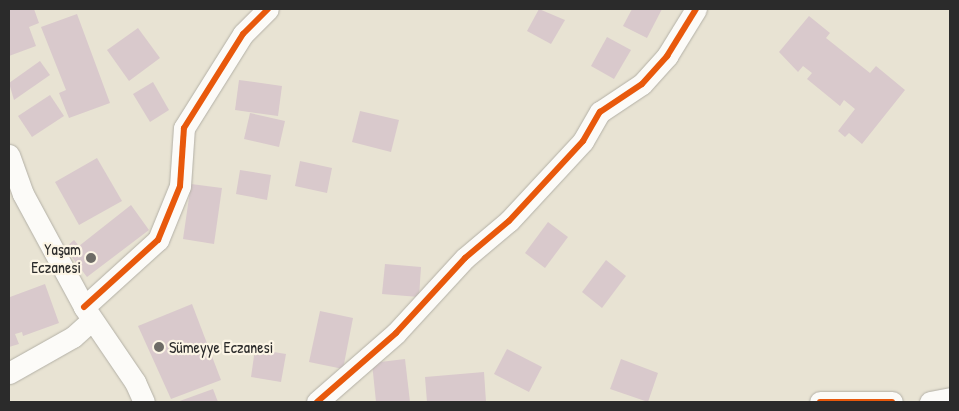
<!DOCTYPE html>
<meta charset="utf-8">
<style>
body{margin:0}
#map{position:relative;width:959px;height:411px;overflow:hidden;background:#e8e3d3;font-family:"Patrick Hand",sans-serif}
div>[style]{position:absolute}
.building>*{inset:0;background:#d9c9cc}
.roads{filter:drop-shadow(0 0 1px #b3b0a6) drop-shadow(0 0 1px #b3b0a6)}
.minor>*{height:21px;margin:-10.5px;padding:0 10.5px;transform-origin:10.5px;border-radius:10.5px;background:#fcfbf8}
.cycleway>*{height:6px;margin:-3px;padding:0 3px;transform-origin:3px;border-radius:3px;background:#e8590c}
.dots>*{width:14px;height:14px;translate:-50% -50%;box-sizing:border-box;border:2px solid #fcf5e5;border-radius:50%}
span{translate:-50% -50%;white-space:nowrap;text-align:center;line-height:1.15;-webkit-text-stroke:4.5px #fcf5e5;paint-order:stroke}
.poi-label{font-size:16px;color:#2b2b2b}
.right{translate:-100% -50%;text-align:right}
.left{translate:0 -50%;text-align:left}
.frame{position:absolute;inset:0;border:10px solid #2b2b2b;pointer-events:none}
</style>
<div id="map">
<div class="building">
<div style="clip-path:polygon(9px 9px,34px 9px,39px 23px,29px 27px,36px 46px,9px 56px)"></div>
<div style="clip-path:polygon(539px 9px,565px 20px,551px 44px,527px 31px)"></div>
<div style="clip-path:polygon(632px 9px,662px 9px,647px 38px,623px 26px)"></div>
<div style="clip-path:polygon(77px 14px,110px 103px,69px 118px,59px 93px,66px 90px,41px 27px)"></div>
<div style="clip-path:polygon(809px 16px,830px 33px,826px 38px,870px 73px,876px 66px,905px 90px,862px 144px,849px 133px,845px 137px,838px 131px,855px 109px,844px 100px,840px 106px,807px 79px,812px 73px,803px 66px,798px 72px,779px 52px)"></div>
<div style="clip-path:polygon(138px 28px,160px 58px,129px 81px,107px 50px)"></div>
<div style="clip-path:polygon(607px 37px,631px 50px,614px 79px,591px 66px)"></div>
<div style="clip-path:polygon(40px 61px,50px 75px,14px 100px,9px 83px)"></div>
<div style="clip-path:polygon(239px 80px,282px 86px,278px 116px,235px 110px)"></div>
<div style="clip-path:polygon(153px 82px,169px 110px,150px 122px,133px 94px)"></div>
<div style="clip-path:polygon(50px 95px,64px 116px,32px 137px,18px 116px)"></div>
<div style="clip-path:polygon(360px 111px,399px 120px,391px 152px,352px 142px)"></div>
<div style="clip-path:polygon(250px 113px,285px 121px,279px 147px,244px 139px)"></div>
<div style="clip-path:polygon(97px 158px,122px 201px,79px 225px,55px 182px)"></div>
<div style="clip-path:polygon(300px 161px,332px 168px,327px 193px,295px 186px)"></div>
<div style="clip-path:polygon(240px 170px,271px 175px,267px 200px,236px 194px)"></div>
<div style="clip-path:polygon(191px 184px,222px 188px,214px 244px,183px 239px)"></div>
<div style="clip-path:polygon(131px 205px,149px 230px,87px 277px,65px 248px,74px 240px,79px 246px)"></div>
<div style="clip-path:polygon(548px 222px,568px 237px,545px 268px,525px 253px)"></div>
<div style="clip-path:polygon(606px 260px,626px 276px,602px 308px,582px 292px)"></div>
<div style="clip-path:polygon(385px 264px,421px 267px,419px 297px,382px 294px)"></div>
<div style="clip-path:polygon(45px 284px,59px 323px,23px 336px,22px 332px,15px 334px,19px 344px,9px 347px,10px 297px)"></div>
<div style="clip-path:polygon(192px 304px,221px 380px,171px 399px,138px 326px)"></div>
<div style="clip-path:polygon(320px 311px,353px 318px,343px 369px,309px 362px)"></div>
<div style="clip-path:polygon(255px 349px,286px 354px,281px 382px,251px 377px)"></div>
<div style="clip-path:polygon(507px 349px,542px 367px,529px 392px,494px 374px)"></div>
<div style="clip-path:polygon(405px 359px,410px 402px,376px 402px,372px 363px)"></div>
<div style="clip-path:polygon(621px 359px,658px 373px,648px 402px,610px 389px)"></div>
<div style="clip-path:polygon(484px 372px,486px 402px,427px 402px,425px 377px)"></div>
<div style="clip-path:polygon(213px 389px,218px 402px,177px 402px)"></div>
</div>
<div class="roads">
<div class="minor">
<div style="left:9px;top:155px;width:41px;rotate:70.3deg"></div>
<div style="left:23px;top:194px;width:128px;rotate:61.6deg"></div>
<div style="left:84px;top:307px;width:91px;rotate:55.8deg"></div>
<div style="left:135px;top:382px;width:22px;rotate:66deg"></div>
<div style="left:84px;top:307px;width:100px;rotate:-42.2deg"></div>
<div style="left:158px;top:240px;width:58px;rotate:-67.8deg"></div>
<div style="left:180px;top:186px;width:58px;rotate:-86.1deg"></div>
<div style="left:184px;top:128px;width:111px;rotate:-57.9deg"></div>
<div style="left:243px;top:34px;width:35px;rotate:-45deg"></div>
<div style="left:9px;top:373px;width:73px;rotate:-29.4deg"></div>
<div style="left:73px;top:337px;width:25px;rotate:-42deg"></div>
<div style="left:317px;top:402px;width:105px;rotate:-41.1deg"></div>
<div style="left:396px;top:333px;width:102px;rotate:-47.4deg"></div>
<div style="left:465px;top:258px;width:57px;rotate:-40.1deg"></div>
<div style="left:509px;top:221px;width:109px;rotate:-47.2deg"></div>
<div style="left:583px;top:141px;width:34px;rotate:-60deg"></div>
<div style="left:600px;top:112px;width:50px;rotate:-33.7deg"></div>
<div style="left:642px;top:84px;width:38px;rotate:-48deg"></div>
<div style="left:667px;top:56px;width:55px;rotate:-58.3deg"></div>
<div style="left:820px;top:402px;width:72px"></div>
<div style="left:930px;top:402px;width:20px;rotate:-11deg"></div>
</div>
</div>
<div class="cycleway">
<div style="left:84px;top:307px;width:100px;rotate:-42.2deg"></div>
<div style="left:158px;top:240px;width:58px;rotate:-67.8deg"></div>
<div style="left:180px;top:186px;width:58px;rotate:-86.1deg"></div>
<div style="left:184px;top:128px;width:111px;rotate:-57.9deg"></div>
<div style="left:243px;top:34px;width:35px;rotate:-45deg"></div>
<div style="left:317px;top:402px;width:105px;rotate:-41.1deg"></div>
<div style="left:396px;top:333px;width:102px;rotate:-47.4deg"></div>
<div style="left:465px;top:258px;width:57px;rotate:-40.1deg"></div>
<div style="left:509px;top:221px;width:109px;rotate:-47.2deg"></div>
<div style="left:583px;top:141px;width:34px;rotate:-60deg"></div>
<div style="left:600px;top:112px;width:50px;rotate:-33.7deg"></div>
<div style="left:642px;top:84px;width:38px;rotate:-48deg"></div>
<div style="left:667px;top:56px;width:55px;rotate:-58.3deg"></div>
<div style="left:820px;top:402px;width:72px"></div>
</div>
<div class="dots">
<div style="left:91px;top:258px;background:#6d6b66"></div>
<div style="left:159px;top:347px;background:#6d6b66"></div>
</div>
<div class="poi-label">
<span class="right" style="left:81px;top:258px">Yaşam<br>Eczanesi</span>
<span class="left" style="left:169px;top:347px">Sümeyye Eczanesi</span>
</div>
<div class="frame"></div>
</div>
